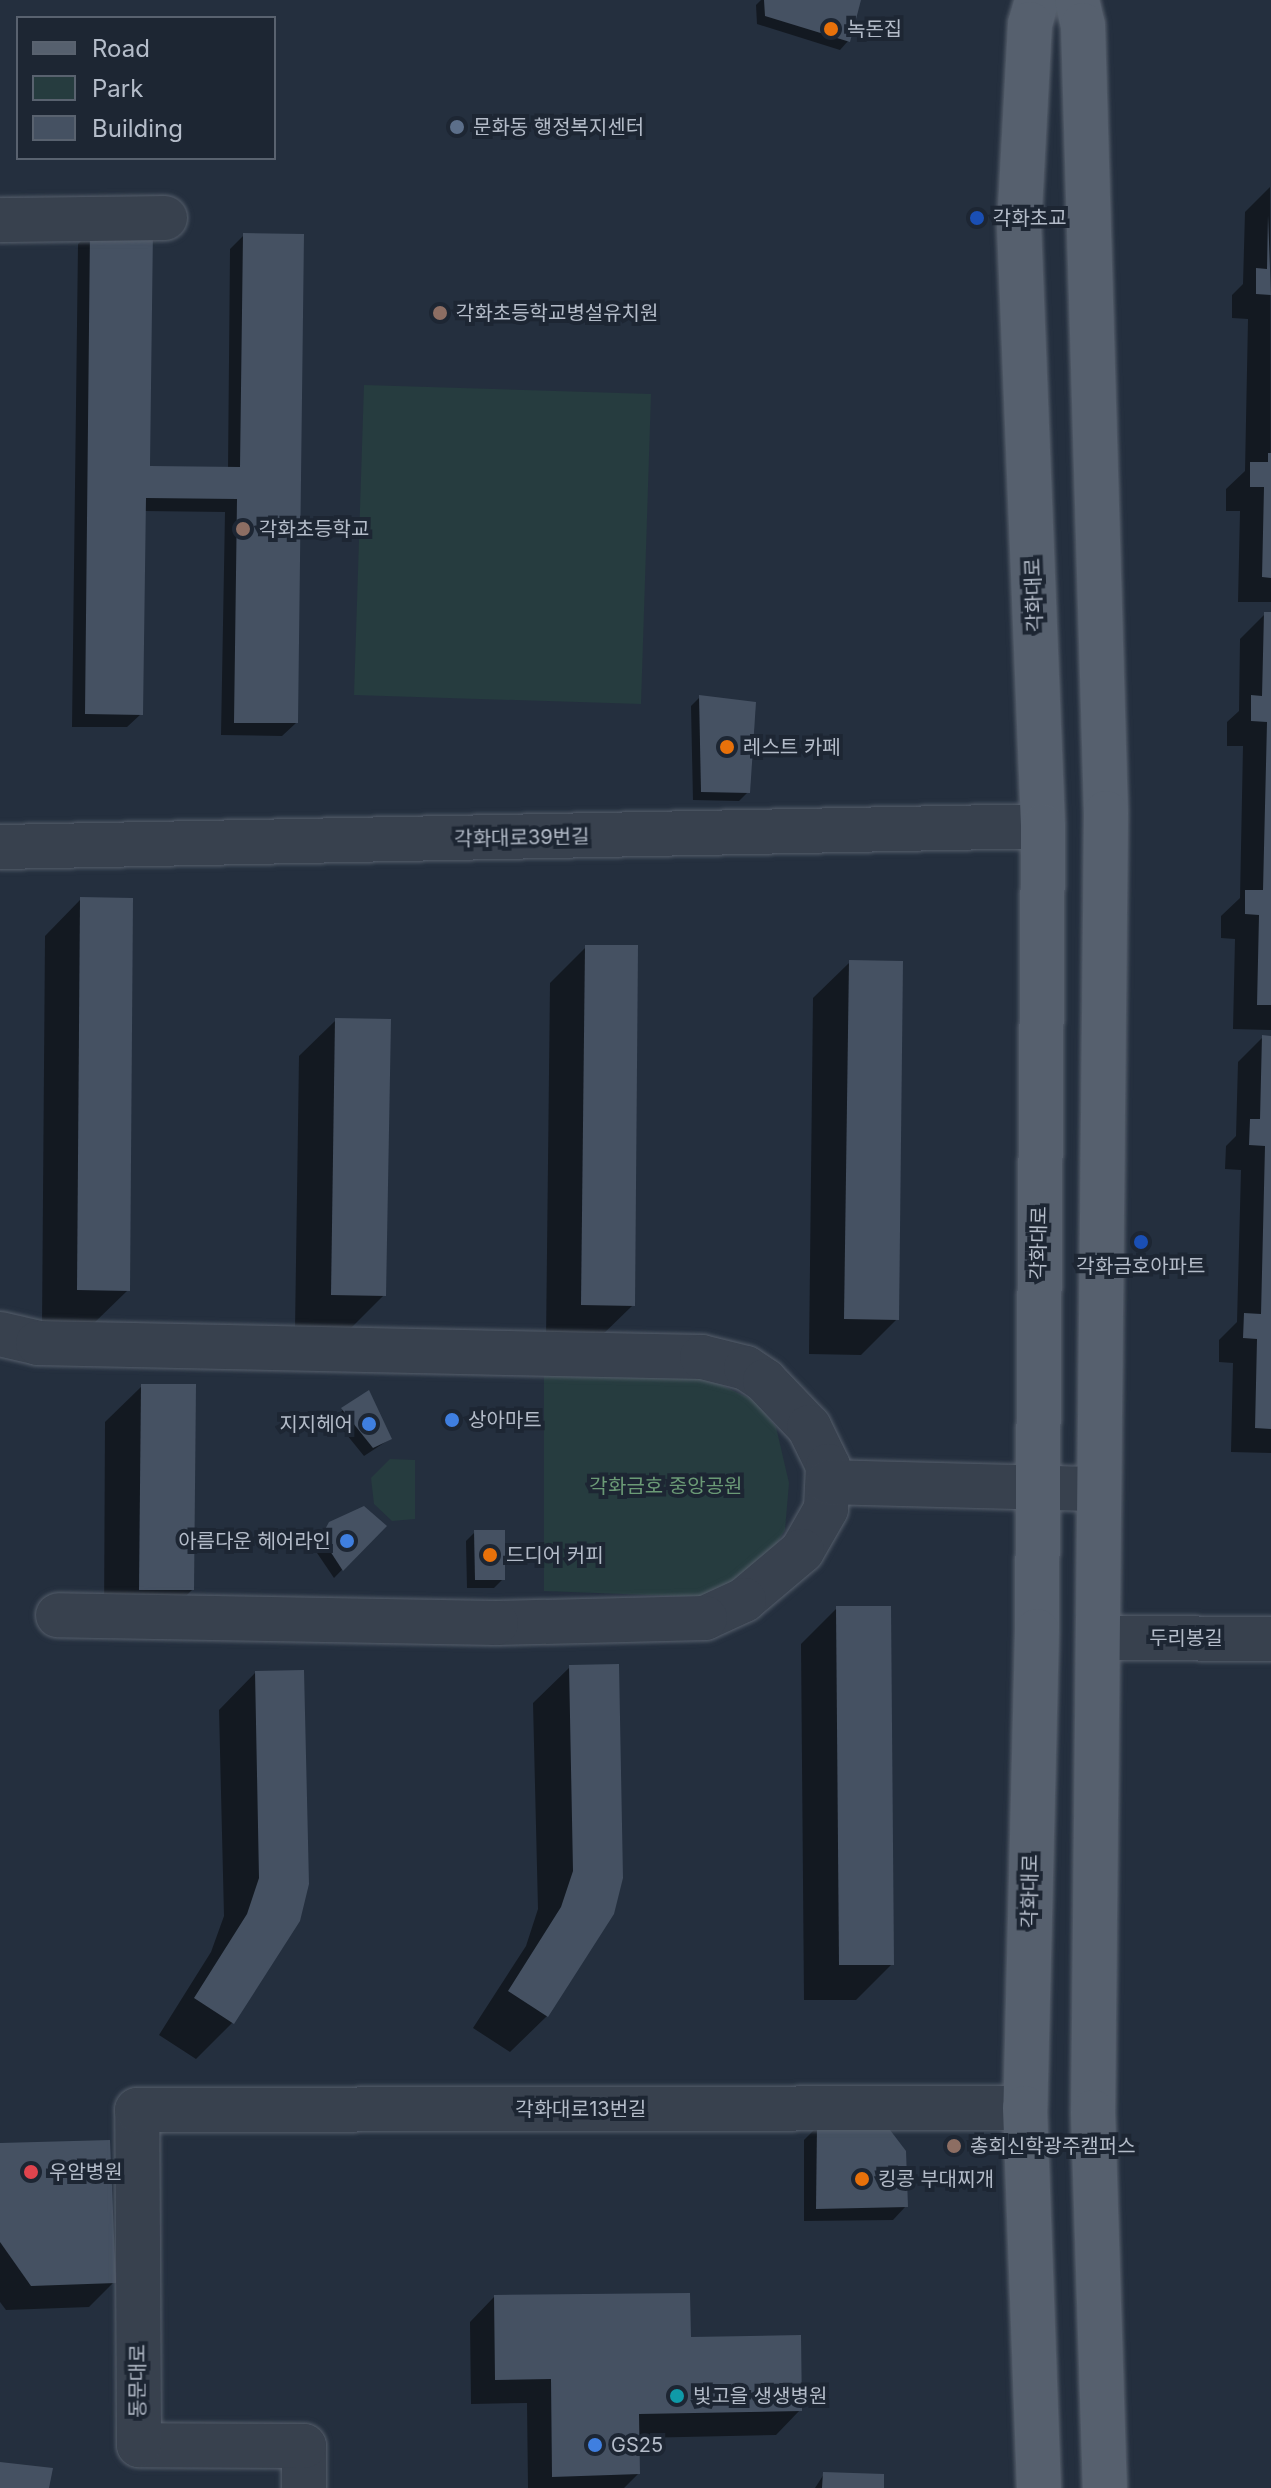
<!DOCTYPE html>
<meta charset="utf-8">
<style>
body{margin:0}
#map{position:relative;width:1271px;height:2488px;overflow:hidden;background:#242f3e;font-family:Inter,"Noto Sans KR",sans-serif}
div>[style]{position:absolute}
.green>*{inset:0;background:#263c3f}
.shadow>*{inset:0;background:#0007}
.building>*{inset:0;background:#455162}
.roads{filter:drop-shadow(0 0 2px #565f6c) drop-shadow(0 0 2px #565f6c)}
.minor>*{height:44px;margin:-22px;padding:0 22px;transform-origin:22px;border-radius:22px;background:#38414e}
.major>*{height:44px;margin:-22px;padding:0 22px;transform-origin:22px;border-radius:22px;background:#56606e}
.dots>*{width:22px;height:22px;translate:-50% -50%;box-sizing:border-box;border:4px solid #1d2633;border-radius:50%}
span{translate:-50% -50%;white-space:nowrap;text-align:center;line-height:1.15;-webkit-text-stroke:8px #1d2633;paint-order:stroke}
.poi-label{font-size:20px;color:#b4bcc9}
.left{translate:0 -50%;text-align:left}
.right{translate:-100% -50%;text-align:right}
.street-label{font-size:20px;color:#b4bcc9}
.park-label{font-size:20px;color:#6b9a76}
.legend{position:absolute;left:16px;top:16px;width:260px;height:144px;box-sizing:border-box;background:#1d2633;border:2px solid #59626f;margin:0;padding:10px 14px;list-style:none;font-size:24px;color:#b4bcc9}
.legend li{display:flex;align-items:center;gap:16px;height:40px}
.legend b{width:40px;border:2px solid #59626f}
</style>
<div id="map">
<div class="green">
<div style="clip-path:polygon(364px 385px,651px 394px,641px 704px,354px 695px)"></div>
<div style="clip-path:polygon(544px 1376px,706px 1378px,755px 1401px,776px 1427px,789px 1483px,785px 1530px,760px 1571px,702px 1597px,544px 1591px)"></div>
<div style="clip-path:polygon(390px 1459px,415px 1460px,415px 1519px,392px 1521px,374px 1504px,371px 1478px)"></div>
</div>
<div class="shadow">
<div style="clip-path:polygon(761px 0,859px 0,848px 41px,840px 50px,757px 24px,756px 5px)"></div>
<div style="clip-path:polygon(1270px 187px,1271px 602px,1238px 602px,1240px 511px,1226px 511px,1226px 489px,1245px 471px,1248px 319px,1232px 318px,1232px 295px,1243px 284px,1245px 212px)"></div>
<div style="clip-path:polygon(91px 231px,148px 468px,228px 469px,230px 249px,244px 235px,296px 723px,282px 736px,221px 735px,225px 512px,144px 511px,141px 714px,127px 727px,72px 727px,78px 244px)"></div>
<div style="clip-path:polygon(1265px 614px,1271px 614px,1271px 1030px,1233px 1029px,1235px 939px,1221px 938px,1221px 916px,1240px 898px,1243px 746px,1227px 746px,1227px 722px,1239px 711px,1240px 639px)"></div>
<div style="clip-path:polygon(700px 697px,748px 792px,739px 801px,693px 800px,691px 706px)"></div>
<div style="clip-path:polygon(81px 899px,128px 1290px,91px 1326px,42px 1326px,45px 936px)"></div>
<div style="clip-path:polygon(586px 947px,633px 1305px,596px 1341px,546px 1341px,550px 983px)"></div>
<div style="clip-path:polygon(850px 962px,897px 1319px,861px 1355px,809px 1354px,813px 998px)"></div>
<div style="clip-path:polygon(336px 1020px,384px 1295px,348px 1331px,295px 1330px,299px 1056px)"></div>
<div style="clip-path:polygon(1263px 1037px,1271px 1038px,1271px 1453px,1231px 1452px,1233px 1363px,1219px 1362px,1219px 1340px,1237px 1322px,1241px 1170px,1225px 1169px,1226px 1146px,1236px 1136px,1238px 1062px)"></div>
<div style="clip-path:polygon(142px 1386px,192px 1590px,155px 1626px,104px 1625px,105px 1422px)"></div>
<div style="clip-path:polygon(343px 1410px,390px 1439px,364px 1456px,334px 1419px)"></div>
<div style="clip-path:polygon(331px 1524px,384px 1526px,334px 1578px,313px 1547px)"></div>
<div style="clip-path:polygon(475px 1532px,503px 1579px,494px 1588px,467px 1588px,466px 1541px)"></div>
<div style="clip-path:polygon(837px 1608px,892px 1964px,856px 2000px,804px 2000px,801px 1644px)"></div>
<div style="clip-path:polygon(570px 1667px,612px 1913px,547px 2016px,510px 2052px,473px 2028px,526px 1946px,538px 1909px,533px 1703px)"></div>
<div style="clip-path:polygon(302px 1672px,232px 2023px,196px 2059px,159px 2035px,211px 1952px,224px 1916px,219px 1710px,255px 1673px)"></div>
<div style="clip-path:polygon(818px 2126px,906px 2206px,893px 2220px,804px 2221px,804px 2140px)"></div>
<div style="clip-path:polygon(0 2145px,114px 2282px,89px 2307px,6px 2310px,0 2302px)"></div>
<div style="clip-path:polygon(494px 2297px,689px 2339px,800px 2410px,776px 2435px,637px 2438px,638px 2474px,624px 2488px,528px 2488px,527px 2403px,471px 2404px,470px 2322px)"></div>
<div style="clip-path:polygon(824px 2474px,882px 2488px,815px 2488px)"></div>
</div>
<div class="building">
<div style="clip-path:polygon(764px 0,861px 0,850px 42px,765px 16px)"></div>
<div style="clip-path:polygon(1268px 215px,1271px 295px,1256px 294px,1256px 268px,1267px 269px)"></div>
<div style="clip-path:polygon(90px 229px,153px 229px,150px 466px,240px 467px,243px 233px,304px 234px,298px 723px,234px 723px,237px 499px,146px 498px,143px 715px,85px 714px)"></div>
<div style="clip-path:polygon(1268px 453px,1271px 453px,1271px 578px,1262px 577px,1264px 487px,1250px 487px,1250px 462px,1268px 462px)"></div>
<div style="clip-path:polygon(1264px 612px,1271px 612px,1271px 1005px,1257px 1005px,1259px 915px,1245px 914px,1245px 890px,1263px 890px,1267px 722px,1251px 721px,1251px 695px,1262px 696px)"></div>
<div style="clip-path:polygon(699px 695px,756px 702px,750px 793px,701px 792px)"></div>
<div style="clip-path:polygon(80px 897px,133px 898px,130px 1291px,77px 1290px)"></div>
<div style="clip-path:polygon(585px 945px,638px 945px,635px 1306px,581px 1305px)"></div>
<div style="clip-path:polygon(849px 960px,903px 961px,899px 1320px,844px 1319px)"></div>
<div style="clip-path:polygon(335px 1018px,391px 1019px,386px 1296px,331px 1295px)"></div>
<div style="clip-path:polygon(1262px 1035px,1271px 1036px,1271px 1429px,1255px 1428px,1257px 1339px,1243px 1338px,1244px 1313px,1261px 1314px,1265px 1146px,1249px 1145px,1250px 1119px,1260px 1119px)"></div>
<div style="clip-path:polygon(141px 1384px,196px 1384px,194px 1590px,139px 1590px)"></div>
<div style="clip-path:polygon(369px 1390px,392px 1439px,373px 1448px,341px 1408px)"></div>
<div style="clip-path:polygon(364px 1506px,387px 1526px,343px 1571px,321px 1537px,329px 1522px)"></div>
<div style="clip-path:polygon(474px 1530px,505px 1530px,505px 1580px,475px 1580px)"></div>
<div style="clip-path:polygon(836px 1606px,891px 1606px,894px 1965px,839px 1965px)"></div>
<div style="clip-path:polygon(619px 1664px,623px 1878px,614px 1914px,548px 2017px,508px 1991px,561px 1907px,573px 1871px,569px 1665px)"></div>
<div style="clip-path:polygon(304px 1670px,309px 1884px,300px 1921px,234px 2024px,194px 1998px,247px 1914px,259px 1878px,255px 1671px)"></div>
<div style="clip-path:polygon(817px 2124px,887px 2126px,906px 2151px,908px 2207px,816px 2209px)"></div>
<div style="clip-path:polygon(110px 2140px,116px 2283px,31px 2286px,0 2242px,0 2143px)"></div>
<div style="clip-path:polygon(690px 2293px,691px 2337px,801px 2335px,802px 2411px,639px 2414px,640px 2474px,552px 2477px,551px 2379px,495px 2380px,494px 2295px)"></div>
<div style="clip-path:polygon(0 2462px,53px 2468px,49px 2488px,0 2488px)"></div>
<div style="clip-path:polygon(823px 2472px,884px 2474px,884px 2488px,822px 2488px)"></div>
</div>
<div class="roads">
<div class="minor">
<div style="left:0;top:220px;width:165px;rotate:-0.7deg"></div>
<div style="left:0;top:847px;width:1043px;rotate:-1.15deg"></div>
<div style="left:0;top:1334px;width:39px;rotate:13deg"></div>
<div style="left:38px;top:1343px;width:664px;rotate:1.21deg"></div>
<div style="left:702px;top:1357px;width:45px;rotate:14deg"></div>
<div style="left:746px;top:1368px;width:23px;rotate:34deg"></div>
<div style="left:765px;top:1381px;width:64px;rotate:46.3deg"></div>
<div style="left:809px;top:1427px;width:43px;rotate:64deg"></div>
<div style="left:828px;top:1466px;width:43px;rotate:92.7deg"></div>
<div style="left:826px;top:1509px;width:48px;rotate:119.7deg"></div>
<div style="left:802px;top:1551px;width:76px;rotate:139.8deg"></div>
<div style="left:744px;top:1600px;width:43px;rotate:155.2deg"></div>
<div style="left:705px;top:1618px;width:209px;rotate:178.6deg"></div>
<div style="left:496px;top:1623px;width:438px;rotate:-179deg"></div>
<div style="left:828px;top:1482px;width:270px;rotate:1.5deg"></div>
<div style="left:1101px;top:1638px;width:170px;rotate:0.3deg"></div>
<div style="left:304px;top:2488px;width:42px;rotate:-90deg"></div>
<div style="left:304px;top:2446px;width:165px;rotate:-179.7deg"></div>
<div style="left:139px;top:2445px;width:335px;rotate:-90.3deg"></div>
<div style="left:137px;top:2110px;width:888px;rotate:-0.13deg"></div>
</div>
<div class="major">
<div style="left:1037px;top:0;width:25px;rotate:106deg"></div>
<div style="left:1030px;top:24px;width:201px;rotate:93.1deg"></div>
<div style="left:1019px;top:225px;width:601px;rotate:87.71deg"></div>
<div style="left:1043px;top:826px;width:805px;rotate:90.43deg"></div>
<div style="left:1037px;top:1631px;width:477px;rotate:91.4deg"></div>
<div style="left:1025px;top:2108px;width:380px;rotate:87.9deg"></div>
<div style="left:1077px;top:0;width:26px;rotate:77deg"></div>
<div style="left:1083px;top:25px;width:788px;rotate:88.33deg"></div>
<div style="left:1106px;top:813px;width:1299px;rotate:90.57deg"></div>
<div style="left:1093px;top:2112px;width:376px;rotate:88.2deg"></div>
</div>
</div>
<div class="dots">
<div style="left:831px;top:29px;background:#e8710a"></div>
<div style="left:457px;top:127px;background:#5c6f8a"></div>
<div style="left:977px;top:218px;background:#1a4fb4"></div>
<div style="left:440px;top:313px;background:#8d6e63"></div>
<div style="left:243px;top:529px;background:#8d6e63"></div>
<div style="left:727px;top:747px;background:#e8710a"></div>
<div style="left:1141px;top:1242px;background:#1a4fb4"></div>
<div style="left:452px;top:1420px;background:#3f7fe0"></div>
<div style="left:369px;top:1424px;background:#3f7fe0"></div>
<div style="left:347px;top:1541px;background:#3f7fe0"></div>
<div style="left:490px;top:1555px;background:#e8710a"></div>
<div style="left:954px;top:2146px;background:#8d6e63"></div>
<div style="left:31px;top:2172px;background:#e0444e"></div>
<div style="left:862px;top:2179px;background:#e8710a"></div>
<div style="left:677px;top:2396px;background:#0f9aa8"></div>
<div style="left:595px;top:2445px;background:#3f7fe0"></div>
</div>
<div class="poi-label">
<span class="left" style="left:847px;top:29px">녹돈집</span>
<span class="left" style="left:473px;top:127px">문화동 행정복지센터</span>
<span class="left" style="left:993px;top:218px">각화초교</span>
<span class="left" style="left:456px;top:313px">각화초등학교병설유치원</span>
<span class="left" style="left:259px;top:529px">각화초등학교</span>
<span class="left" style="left:743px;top:747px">레스트 카페</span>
<span style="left:1141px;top:1266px">각화금호아파트</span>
<span class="left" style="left:468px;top:1420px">상아마트</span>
<span class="right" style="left:353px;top:1424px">지지헤어</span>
<span class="right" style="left:331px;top:1541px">아름다운 헤어라인</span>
<span class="left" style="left:506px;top:1555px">드디어 커피</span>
<span class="left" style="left:970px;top:2146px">총회신학광주캠퍼스</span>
<span class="left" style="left:49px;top:2172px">우암병원</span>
<span class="left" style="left:878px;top:2179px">킹콩 부대찌개</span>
<span class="left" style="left:693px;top:2396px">빛고을 생생병원</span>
<span class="left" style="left:611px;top:2445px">GS25</span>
</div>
<div class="street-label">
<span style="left:1034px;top:595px;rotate:-92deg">각화대로</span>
<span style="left:522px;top:838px;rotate:-1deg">각화대로39번길</span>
<span style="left:1039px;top:1243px;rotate:-89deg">각화대로</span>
<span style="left:1186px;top:1638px">두리봉길</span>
<span style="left:1030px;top:1891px;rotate:-89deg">각화대로</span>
<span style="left:581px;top:2109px">각화대로13번길</span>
<span style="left:138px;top:2381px;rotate:-90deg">동문대로</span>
</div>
<div class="park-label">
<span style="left:666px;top:1486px">각화금호 중앙공원</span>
</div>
<ul class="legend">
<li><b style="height:10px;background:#56606e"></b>Road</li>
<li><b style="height:22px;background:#263c3f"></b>Park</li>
<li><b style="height:22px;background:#455162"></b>Building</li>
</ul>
</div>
